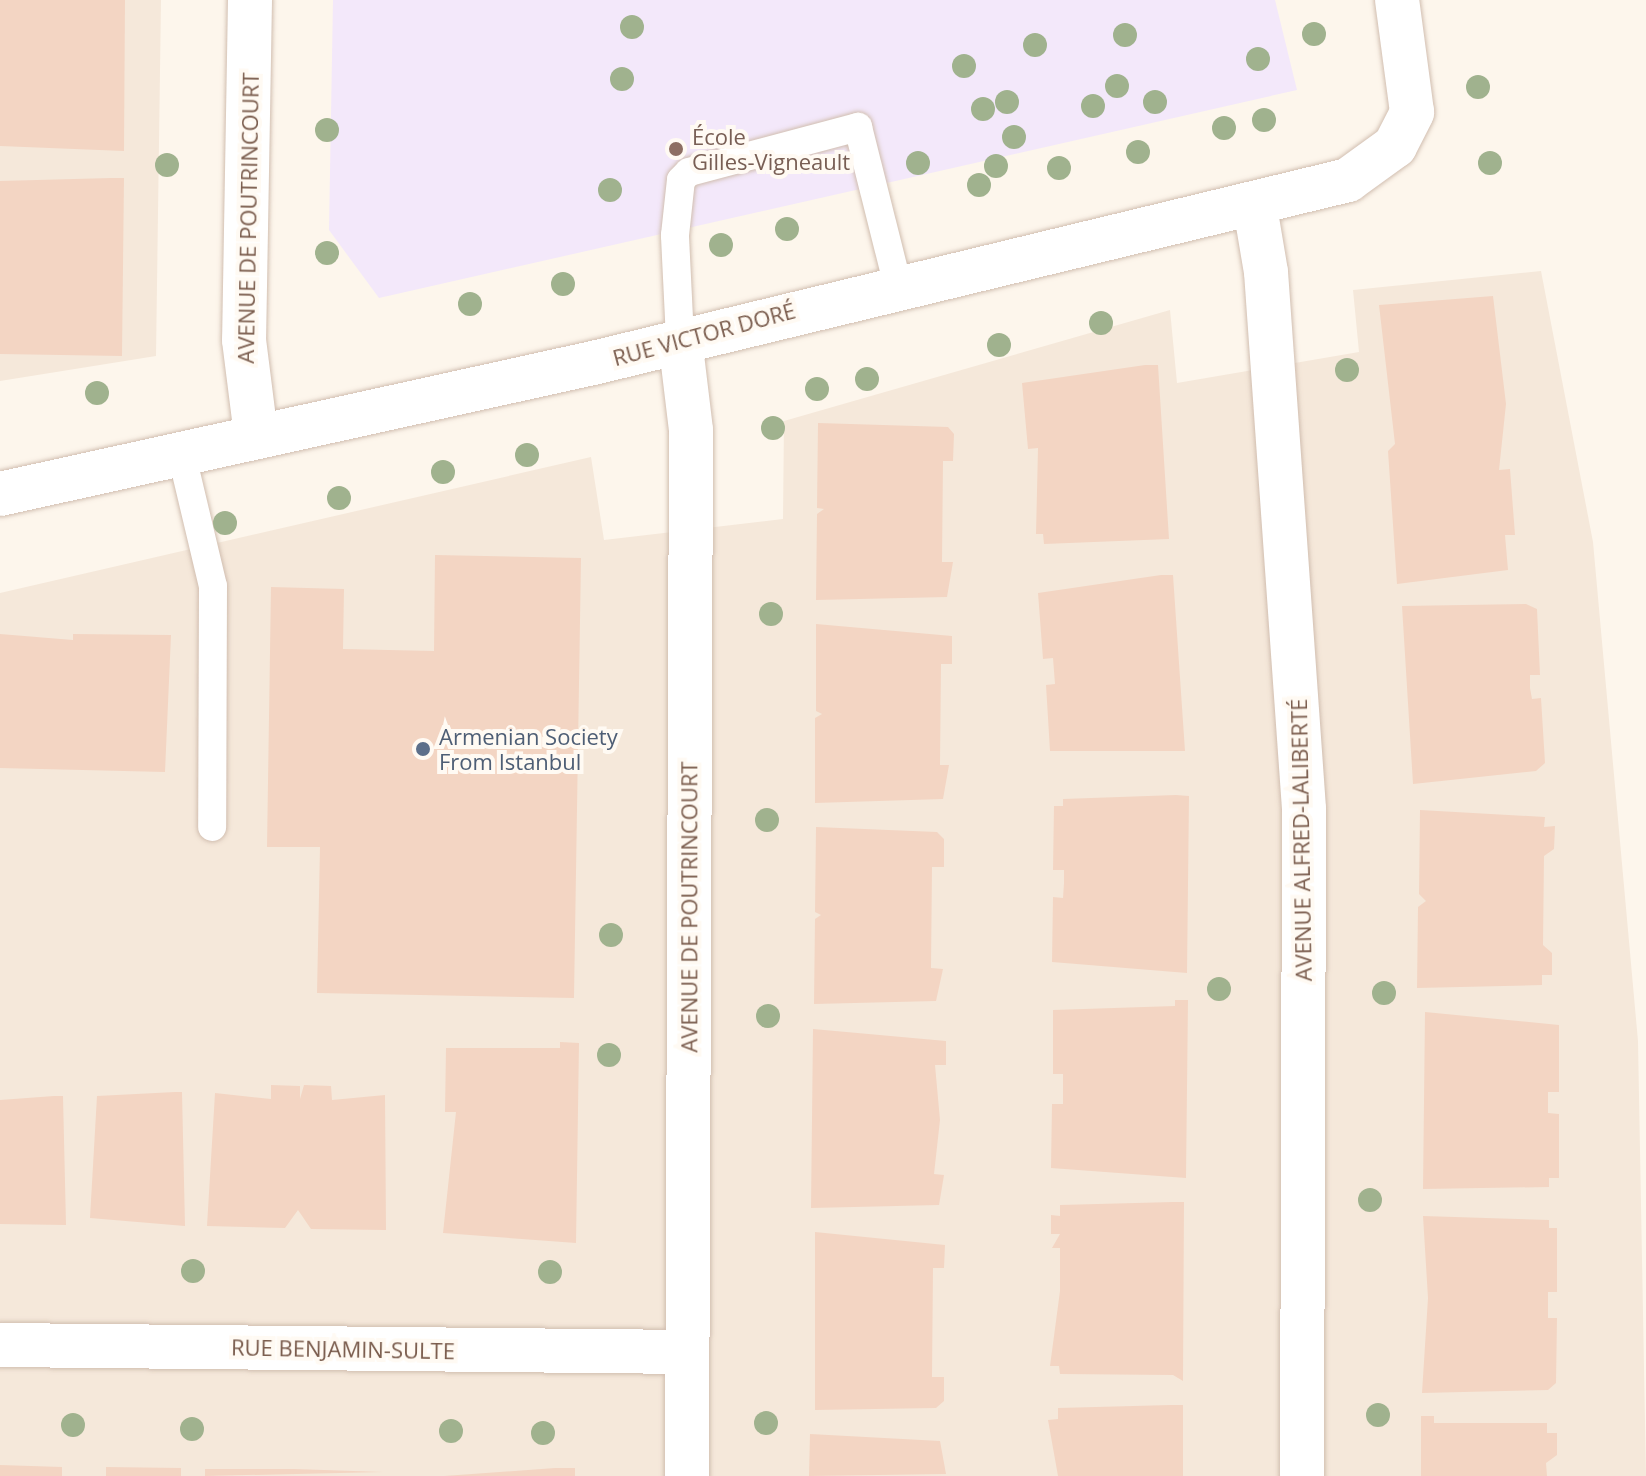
<!DOCTYPE html>
<meta charset="utf-8">
<style>
body{margin:0}
#map{position:relative;width:1646px;height:1476px;overflow:hidden;background:#fdf6ec;font-family:"Open Sans",sans-serif}
div>[style]{position:absolute}
.residential>*{inset:0;background:#f5e8da}
.education>*{inset:0;background:#f3e8fa}
.building>*{inset:0;background:#f3d5c3}
.roads{filter:drop-shadow(0 0 2px #d1beb0) drop-shadow(0 0 2px #d1beb0)}
.service>*{height:28px;margin:-14px;padding:0 14px;transform-origin:14px;border-radius:14px;background:#fff}
.minor>*{height:44px;margin:-22px;padding:0 22px;transform-origin:22px;border-radius:22px;background:#fff}
.trees>*{width:24px;height:24px;margin:-12px;border-radius:50%;background:#a0b28e}
.dots>*{width:22px;height:22px;translate:-50% -50%;box-sizing:border-box;border:4px solid #fffaf3;border-radius:50%}
span{translate:-50% -50%;white-space:nowrap;text-align:center;line-height:1.15;-webkit-text-stroke:8px #fffaf3;paint-order:stroke}
.education-label{font-size:22px;color:#785e54}
.left{translate:0 -50%;text-align:left}
.street-label{font-size:22px;color:#7a5c4d}
.service-label{font-size:22px;color:#4e5e75}
</style>
<div id="map">
<div class="residential">
<div style="clip-path:polygon(0 0,161px 0,156px 356px,0 381px)"></div>
<div style="clip-path:polygon(1541px 271px,1593px 542px,1638px 1041px,1646px 1476px,0 1476px,0 593px,591px 457px,604px 540px,783px 519px,784px 421px,1170px 310px,1177px 383px,1359px 352px,1353px 290px)"></div>
</div>
<div class="education">
<div style="clip-path:polygon(333px 0,1275px 0,1297px 90px,379px 298px,329px 230px)"></div>
</div>
<div class="building">
<div style="clip-path:polygon(0 0,125px 0,124px 151px,0 146px)"></div>
<div style="clip-path:polygon(111px 178px,124px 178px,122px 356px,0 354px,0 181px)"></div>
<div style="clip-path:polygon(1493px 296px,1506px 404px,1499px 470px,1510px 469px,1515px 535px,1505px 535px,1508px 570px,1397px 584px,1388px 451px,1395px 444px,1379px 305px)"></div>
<div style="clip-path:polygon(1145px 365px,1158px 365px,1169px 539px,1044px 544px,1043px 534px,1036px 534px,1038px 448px,1028px 449px,1022px 383px)"></div>
<div style="clip-path:polygon(818px 423px,948px 427px,954px 434px,953px 461px,943px 461px,942px 562px,953px 562px,947px 597px,816px 600px,817px 514px,824px 509px,817px 508px)"></div>
<div style="clip-path:polygon(435px 555px,581px 558px,574px 998px,317px 993px,320px 847px,267px 847px,271px 587px,344px 589px,343px 649px,434px 651px)"></div>
<div style="clip-path:polygon(1161px 575px,1173px 575px,1185px 751px,1050px 751px,1046px 685px,1055px 684px,1053px 658px,1043px 659px,1038px 593px)"></div>
<div style="clip-path:polygon(1526px 604px,1537px 609px,1540px 675px,1530px 675px,1530px 688px,1532px 699px,1541px 698px,1545px 763px,1536px 771px,1413px 784px,1402px 606px)"></div>
<div style="clip-path:polygon(816px 624px,952px 636px,952px 664px,941px 664px,940px 765px,949px 765px,943px 799px,815px 803px,815px 718px,822px 714px,816px 711px)"></div>
<div style="clip-path:polygon(0 634px,73px 640px,73px 634px,171px 635px,165px 772px,0 768px)"></div>
<div style="clip-path:polygon(1176px 795px,1189px 796px,1187px 973px,1052px 962px,1053px 897px,1063px 898px,1064px 883px,1064px 870px,1053px 870px,1054px 806px,1063px 806px,1063px 799px)"></div>
<div style="clip-path:polygon(1420px 810px,1545px 817px,1544px 827px,1555px 826px,1554px 849px,1544px 856px,1543px 945px,1552px 953px,1552px 975px,1542px 975px,1542px 985px,1417px 988px,1418px 907px,1426px 901px,1419px 894px)"></div>
<div style="clip-path:polygon(816px 827px,937px 832px,944px 839px,944px 867px,932px 867px,931px 968px,943px 969px,936px 1001px,814px 1004px,815px 919px,821px 915px,815px 912px)"></div>
<div style="clip-path:polygon(1175px 1000px,1188px 1000px,1186px 1178px,1051px 1168px,1052px 1104px,1063px 1104px,1063px 1074px,1053px 1074px,1053px 1010px,1175px 1006px)"></div>
<div style="clip-path:polygon(1425px 1012px,1559px 1025px,1559px 1092px,1548px 1092px,1548px 1113px,1559px 1114px,1559px 1178px,1549px 1178px,1549px 1187px,1423px 1189px)"></div>
<div style="clip-path:polygon(813px 1029px,946px 1041px,946px 1065px,935px 1065px,940px 1120px,934px 1174px,944px 1175px,939px 1205px,811px 1208px)"></div>
<div style="clip-path:polygon(560px 1042px,579px 1043px,576px 1243px,443px 1233px,456px 1112px,445px 1112px,446px 1048px,560px 1048px)"></div>
<div style="clip-path:polygon(271px 1085px,300px 1086px,300px 1099px,304px 1085px,331px 1086px,332px 1100px,385px 1095px,386px 1230px,311px 1229px,298px 1210px,285px 1228px,207px 1226px,215px 1093px,271px 1099px)"></div>
<div style="clip-path:polygon(175px 1092px,182px 1092px,185px 1226px,90px 1218px,97px 1096px)"></div>
<div style="clip-path:polygon(54px 1096px,63px 1096px,66px 1225px,0 1224px,0 1100px)"></div>
<div style="clip-path:polygon(1173px 1202px,1184px 1202px,1183px 1381px,1173px 1375px,1060px 1374px,1059px 1366px,1050px 1366px,1060px 1291px,1060px 1248px,1052px 1248px,1060px 1234px,1051px 1234px,1051px 1215px,1060px 1216px,1060px 1205px)"></div>
<div style="clip-path:polygon(1423px 1216px,1549px 1220px,1549px 1228px,1557px 1228px,1557px 1292px,1548px 1292px,1548px 1318px,1557px 1318px,1556px 1383px,1548px 1390px,1422px 1393px,1428px 1298px)"></div>
<div style="clip-path:polygon(815px 1232px,945px 1245px,944px 1268px,933px 1268px,932px 1377px,944px 1377px,944px 1401px,936px 1408px,815px 1410px)"></div>
<div style="clip-path:polygon(1171px 1405px,1183px 1405px,1183px 1476px,1058px 1476px,1048px 1420px,1058px 1419px,1058px 1408px)"></div>
<div style="clip-path:polygon(1421px 1416px,1434px 1416px,1434px 1423px,1547px 1423px,1547px 1433px,1557px 1433px,1557px 1455px,1546px 1463px,1547px 1476px,1421px 1476px)"></div>
<div style="clip-path:polygon(810px 1434px,940px 1441px,946px 1474px,809px 1476px)"></div>
<div style="clip-path:polygon(0 1465px,62px 1467px,62px 1476px,0 1476px)"></div>
<div style="clip-path:polygon(106px 1467px,181px 1468px,181px 1476px,106px 1476px)"></div>
<div style="clip-path:polygon(555px 1468px,575px 1468px,575px 1476px,444px 1476px)"></div>
<div style="clip-path:polygon(205px 1469px,294px 1469px,383px 1472px,205px 1476px)"></div>
</div>
<div class="roads">
<div class="service">
<div style="left:680px;top:339px;width:104px;rotate:-92.8deg"></div>
<div style="left:675px;top:235px;width:55px;rotate:-83.8deg"></div>
<div style="left:681px;top:180px;width:11px;rotate:-45deg"></div>
<div style="left:689px;top:172px;width:175px;rotate:-14.9deg"></div>
<div style="left:858px;top:127px;width:164px;rotate:75.9deg"></div>
<div style="left:181px;top:452px;width:138px;rotate:76.6deg"></div>
<div style="left:213px;top:586px;width:241px;rotate:90.2deg"></div>
</div>
<div class="minor">
<div style="left:250px;top:0;width:340px;rotate:91deg"></div>
<div style="left:244px;top:340px;width:96px;rotate:82.8deg"></div>
<div style="left:1255px;top:207px;width:66px;rotate:80.4deg"></div>
<div style="left:1266px;top:272px;width:538px;rotate:85.95deg"></div>
<div style="left:1304px;top:809px;width:667px;rotate:90.17deg"></div>
<div style="left:680px;top:339px;width:92px;rotate:83.1deg"></div>
<div style="left:691px;top:430px;width:1046px;rotate:90.22deg"></div>
<div style="left:0;top:494px;width:607px;rotate:-12.46deg"></div>
<div style="left:593px;top:363px;width:777px;rotate:-13.62deg"></div>
<div style="left:1348px;top:180px;width:58px;rotate:-35.9deg"></div>
<div style="left:1395px;top:146px;width:38px;rotate:-63deg"></div>
<div style="left:1412px;top:112px;width:113px;rotate:-97.6deg"></div>
<div style="left:0;top:1345px;width:687px;rotate:0.58deg"></div>
</div>
</div>
<div class="trees">
<div style="left:632px;top:27px"></div>
<div style="left:1314px;top:34px"></div>
<div style="left:1125px;top:35px"></div>
<div style="left:1035px;top:45px"></div>
<div style="left:1258px;top:59px"></div>
<div style="left:964px;top:66px"></div>
<div style="left:622px;top:79px"></div>
<div style="left:1117px;top:86px"></div>
<div style="left:1478px;top:87px"></div>
<div style="left:1007px;top:102px"></div>
<div style="left:1155px;top:102px"></div>
<div style="left:1093px;top:106px"></div>
<div style="left:983px;top:109px"></div>
<div style="left:1264px;top:120px"></div>
<div style="left:1224px;top:128px"></div>
<div style="left:327px;top:130px"></div>
<div style="left:1014px;top:137px"></div>
<div style="left:1138px;top:152px"></div>
<div style="left:918px;top:163px"></div>
<div style="left:1490px;top:163px"></div>
<div style="left:167px;top:165px"></div>
<div style="left:996px;top:166px"></div>
<div style="left:1059px;top:168px"></div>
<div style="left:979px;top:185px"></div>
<div style="left:610px;top:190px"></div>
<div style="left:787px;top:229px"></div>
<div style="left:721px;top:245px"></div>
<div style="left:327px;top:253px"></div>
<div style="left:563px;top:284px"></div>
<div style="left:470px;top:304px"></div>
<div style="left:1101px;top:323px"></div>
<div style="left:999px;top:345px"></div>
<div style="left:1347px;top:370px"></div>
<div style="left:867px;top:379px"></div>
<div style="left:817px;top:389px"></div>
<div style="left:97px;top:393px"></div>
<div style="left:773px;top:428px"></div>
<div style="left:527px;top:455px"></div>
<div style="left:443px;top:472px"></div>
<div style="left:339px;top:498px"></div>
<div style="left:225px;top:523px"></div>
<div style="left:771px;top:614px"></div>
<div style="left:767px;top:820px"></div>
<div style="left:611px;top:935px"></div>
<div style="left:1219px;top:989px"></div>
<div style="left:1384px;top:993px"></div>
<div style="left:768px;top:1016px"></div>
<div style="left:609px;top:1055px"></div>
<div style="left:1370px;top:1200px"></div>
<div style="left:193px;top:1271px"></div>
<div style="left:550px;top:1272px"></div>
<div style="left:1378px;top:1415px"></div>
<div style="left:766px;top:1423px"></div>
<div style="left:73px;top:1425px"></div>
<div style="left:192px;top:1429px"></div>
<div style="left:451px;top:1431px"></div>
<div style="left:543px;top:1433px"></div>
</div>
<div class="dots">
<div style="left:676px;top:149px;background:#8d6e63"></div>
<div style="left:423px;top:749px;background:#5c6f8a"></div>
</div>
<div class="education-label">
<span class="left" style="left:692px;top:149px">École<br>Gilles-Vigneault</span>
</div>
<div class="street-label">
<span style="left:248px;top:218px;rotate:-89deg">AVENUE DE POUTRINCOURT</span>
<span style="left:704px;top:334px;rotate:-15deg">RUE VICTOR DORÉ</span>
<span style="left:1301px;top:840px;rotate:-91deg">AVENUE ALFRED-LALIBERTÉ</span>
<span style="left:689px;top:907px;rotate:-90deg">AVENUE DE POUTRINCOURT</span>
<span style="left:343px;top:1349px;rotate:1deg">RUE BENJAMIN-SULTE</span>
</div>
<div class="service-label">
<span class="left" style="left:439px;top:749px">Armenian Society<br>From Istanbul</span>
</div>
</div>
